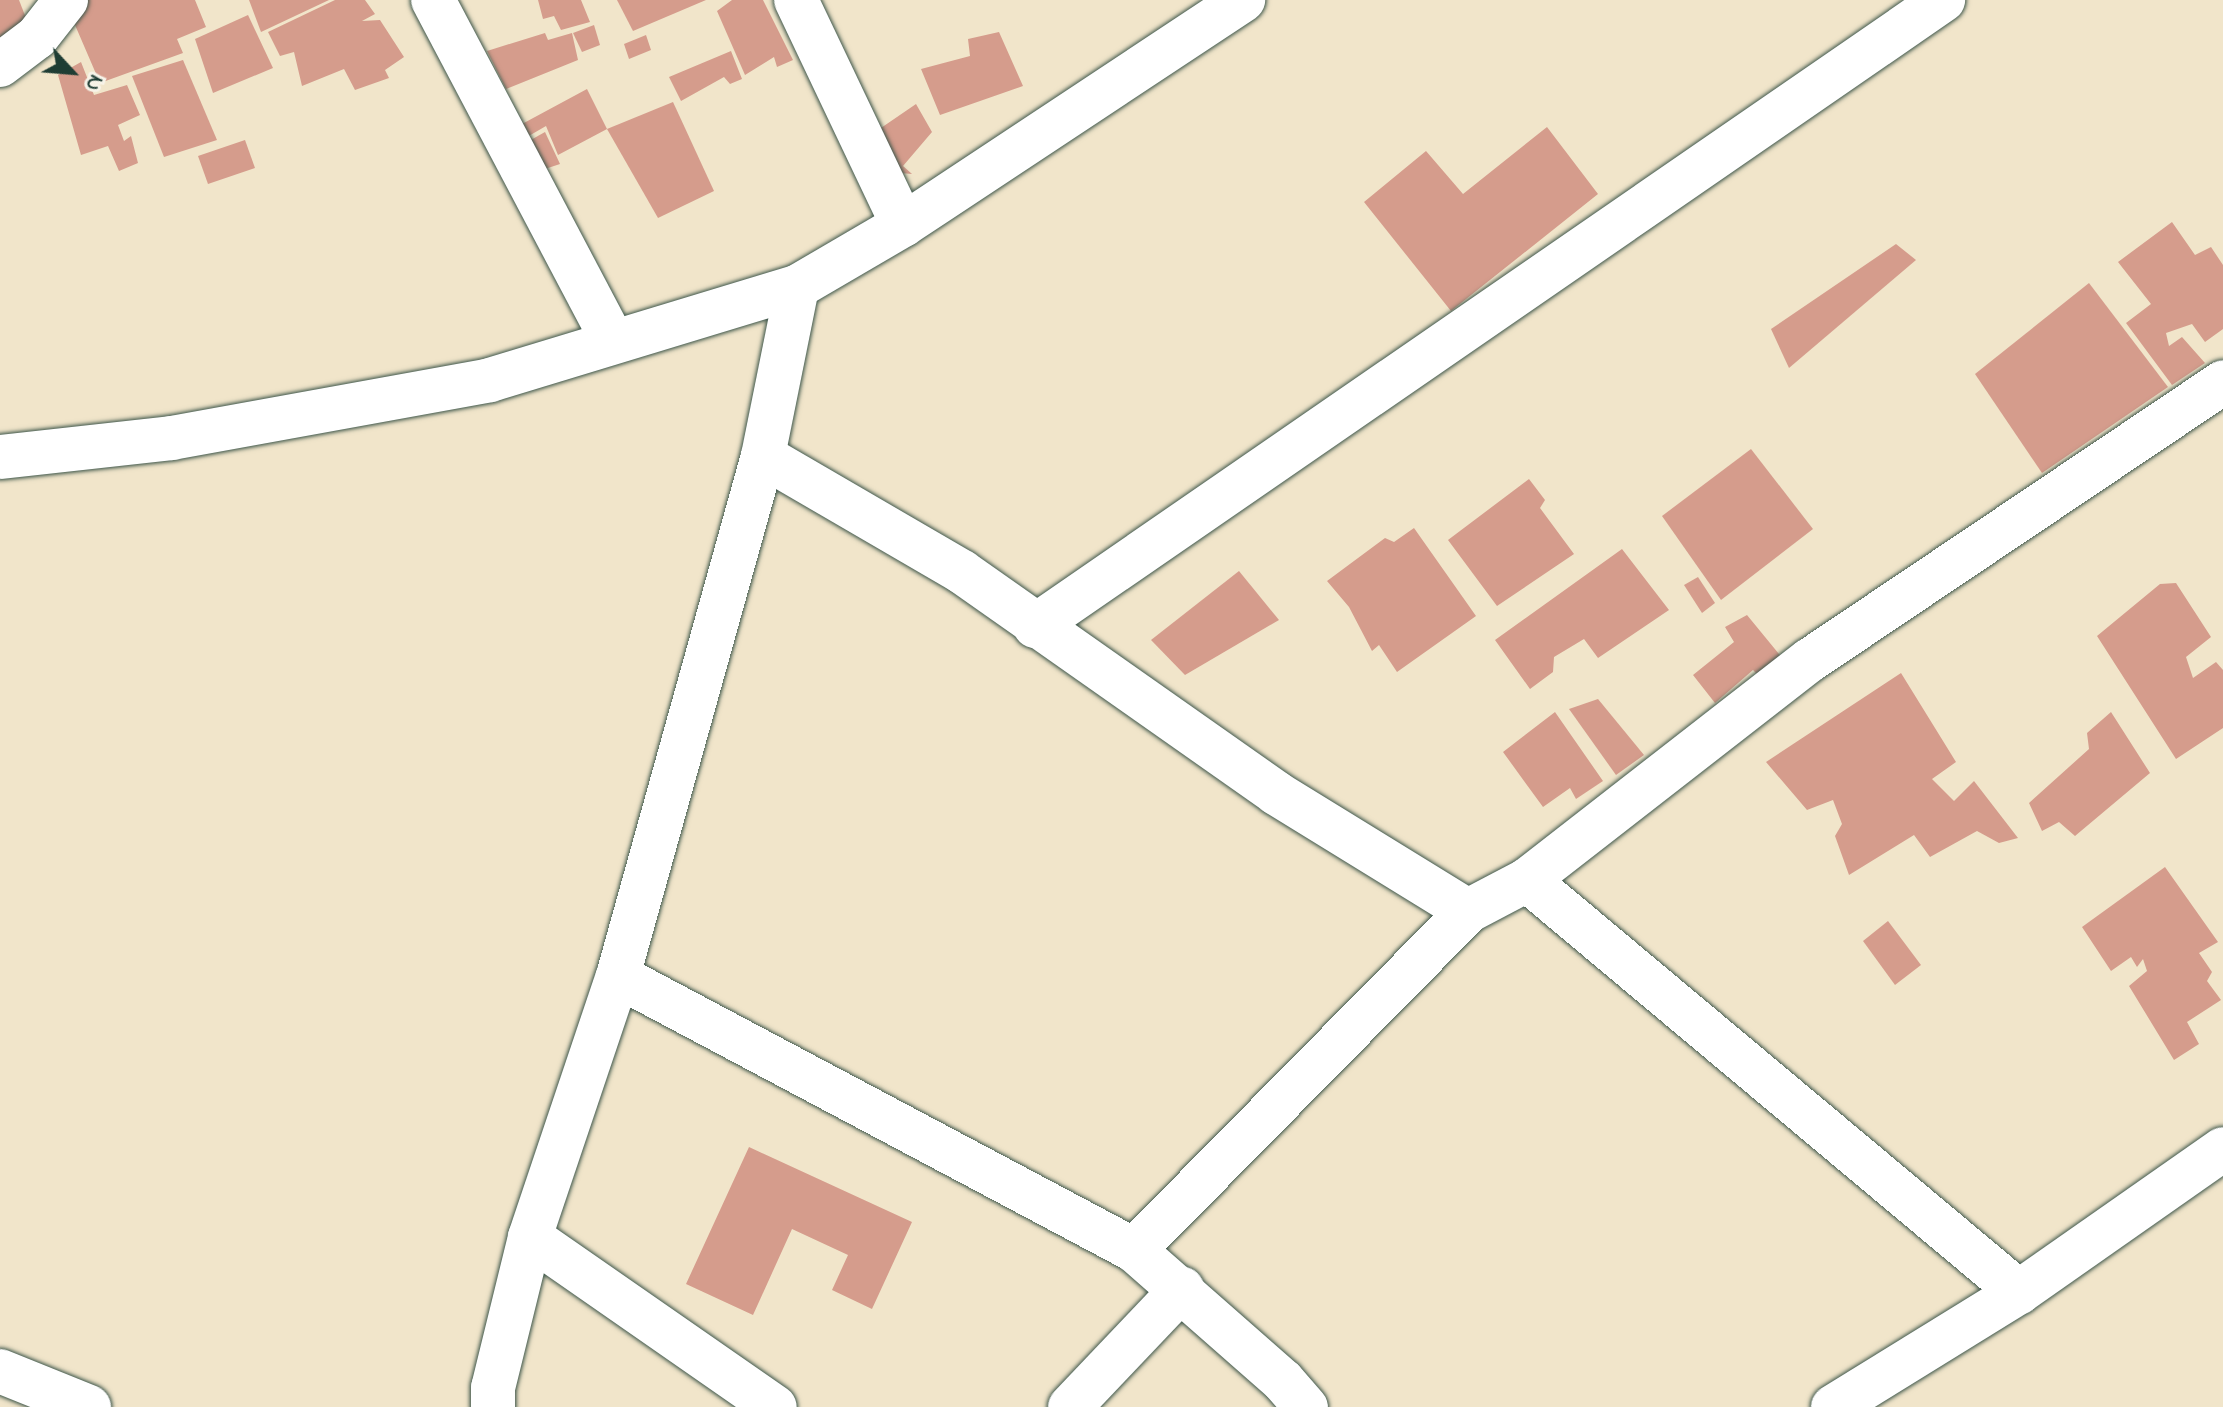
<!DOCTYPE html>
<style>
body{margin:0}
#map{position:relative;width:2223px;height:1407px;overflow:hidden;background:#f1e5ca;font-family:"Indie Flower",sans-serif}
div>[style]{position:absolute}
.building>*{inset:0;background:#d59c8c}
.roads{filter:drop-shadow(0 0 2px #3e564a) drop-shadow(0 0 2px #3e564a)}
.street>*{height:44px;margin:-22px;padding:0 22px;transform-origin:22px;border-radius:22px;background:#fff}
span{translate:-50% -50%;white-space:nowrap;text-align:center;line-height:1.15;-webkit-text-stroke:6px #f7f3e8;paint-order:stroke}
.north{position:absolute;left:32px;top:32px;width:80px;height:80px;-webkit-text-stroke:6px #f7f3e8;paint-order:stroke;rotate:116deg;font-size:22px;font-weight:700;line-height:32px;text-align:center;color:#1f3d34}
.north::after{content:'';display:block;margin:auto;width:28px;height:36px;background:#1f3d34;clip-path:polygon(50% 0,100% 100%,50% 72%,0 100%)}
</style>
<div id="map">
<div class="building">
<div style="clip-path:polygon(0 0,19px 0,31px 31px,0 43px)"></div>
<div style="clip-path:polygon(79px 0,195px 0,206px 27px,177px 39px,183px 53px,100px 83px,72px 18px)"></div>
<div style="clip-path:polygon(249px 0,329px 0,261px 32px)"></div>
<div style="clip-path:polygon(335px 0,365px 0,375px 14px,362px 21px,380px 20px,404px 57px,385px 70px,389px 78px,355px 90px,344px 69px,302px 86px,294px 52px,280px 56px,268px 32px)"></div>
<div style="clip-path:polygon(538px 0,581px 0,590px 22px,561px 30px,554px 16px,543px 19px)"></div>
<div style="clip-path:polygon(617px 0,706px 0,633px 31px)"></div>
<div style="clip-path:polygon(732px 0,763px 0,793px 60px,777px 67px,774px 57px,745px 75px,717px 11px)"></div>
<div style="clip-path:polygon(248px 15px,273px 68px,213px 93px,195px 39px)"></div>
<div style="clip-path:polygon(594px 25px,600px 45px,582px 52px,573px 33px)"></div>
<div style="clip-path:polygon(999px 32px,1023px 86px,940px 115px,921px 69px,970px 56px,968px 39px)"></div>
<div style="clip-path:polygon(545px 33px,548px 40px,572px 33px,578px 60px,506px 89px,487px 51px)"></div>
<div style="clip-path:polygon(646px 35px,651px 50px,629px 59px,624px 44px)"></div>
<div style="clip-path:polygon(731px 51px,742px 79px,730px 84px,724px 77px,681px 101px,669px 77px)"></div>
<div style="clip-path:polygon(183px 60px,217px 140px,164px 157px,132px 76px)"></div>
<div style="clip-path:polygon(81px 62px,94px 95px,127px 85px,140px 115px,118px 125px,124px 141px,131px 136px,138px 163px,119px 171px,108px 146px,81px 155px,58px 75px)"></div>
<div style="clip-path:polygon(587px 89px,607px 129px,558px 155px,546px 126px,527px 137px,522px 124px)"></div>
<div style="clip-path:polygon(673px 102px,714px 191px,658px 218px,607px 129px)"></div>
<div style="clip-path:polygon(916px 104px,932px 132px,903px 166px,912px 174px,888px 172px,878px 130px)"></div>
<div style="clip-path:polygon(1547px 127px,1598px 194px,1451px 311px,1364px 202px,1426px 151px,1463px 194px)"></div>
<div style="clip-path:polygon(545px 132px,560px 164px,533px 173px,520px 146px)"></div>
<div style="clip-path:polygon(245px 140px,255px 168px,208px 184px,198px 156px)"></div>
<div style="clip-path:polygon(2172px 222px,2195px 255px,2211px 247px,2223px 265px,2223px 329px,2205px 342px,2192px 324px,2166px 333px,2169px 346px,2182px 337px,2205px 363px,2172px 385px,2126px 323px,2151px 304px,2118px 262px)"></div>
<div style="clip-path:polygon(1896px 244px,1916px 260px,1789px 368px,1771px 329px)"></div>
<div style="clip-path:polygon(2089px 283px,2168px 387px,2042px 473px,1975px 374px)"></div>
<div style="clip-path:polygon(1751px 449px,1813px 529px,1721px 600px,1662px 516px)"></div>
<div style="clip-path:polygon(1529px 479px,1545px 500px,1540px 508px,1574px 554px,1497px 606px,1448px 540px)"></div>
<div style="clip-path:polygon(1414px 528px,1476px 616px,1397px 672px,1379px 645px,1372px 651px,1349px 607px,1327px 581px,1385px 538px,1394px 542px)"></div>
<div style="clip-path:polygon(1622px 549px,1669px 610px,1598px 658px,1584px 639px,1554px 657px,1553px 672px,1530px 689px,1495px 640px)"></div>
<div style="clip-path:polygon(1239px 571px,1279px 620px,1185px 675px,1151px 640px)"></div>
<div style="clip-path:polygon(1698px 577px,1715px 603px,1702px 613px,1684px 585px)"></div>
<div style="clip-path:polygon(2176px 583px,2211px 637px,2186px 657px,2193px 678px,2216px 662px,2223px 670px,2223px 728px,2176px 759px,2097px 636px,2160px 584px)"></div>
<div style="clip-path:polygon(1747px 615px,1783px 659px,1758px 675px,1753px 670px,1715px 703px,1693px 675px,1734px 642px,1725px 627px)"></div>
<div style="clip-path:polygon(1901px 673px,1956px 762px,1932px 779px,1954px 801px,1974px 781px,2018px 838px,1999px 843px,1977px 831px,1930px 857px,1914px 835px,1849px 875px,1835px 836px,1842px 824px,1833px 800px,1807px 810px,1766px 762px)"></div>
<div style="clip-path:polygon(1598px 699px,1644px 755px,1616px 775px,1569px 709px)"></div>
<div style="clip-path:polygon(1555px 712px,1603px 781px,1576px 799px,1570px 788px,1543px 807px,1503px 752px)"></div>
<div style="clip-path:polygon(2111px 712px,2150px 773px,2075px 836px,2059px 822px,2042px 831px,2029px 803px,2089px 749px,2087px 733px)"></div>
<div style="clip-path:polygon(2165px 867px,2218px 942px,2199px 953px,2212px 972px,2207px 981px,2221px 1000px,2187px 1022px,2199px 1044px,2174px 1060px,2129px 986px,2147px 971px,2143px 959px,2137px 967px,2131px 957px,2111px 971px,2082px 927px)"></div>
<div style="clip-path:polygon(1888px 921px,1921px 965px,1895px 985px,1863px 941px)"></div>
<div style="clip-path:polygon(749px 1147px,912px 1222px,872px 1309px,832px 1290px,848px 1255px,792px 1229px,753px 1315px,686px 1284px)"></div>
</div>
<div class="roads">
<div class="street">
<div style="left:433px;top:0;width:383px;rotate:62.2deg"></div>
<div style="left:796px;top:0;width:249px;rotate:64.6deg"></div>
<div style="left:0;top:65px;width:46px;rotate:-37.1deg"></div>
<div style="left:37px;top:37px;width:47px;rotate:-51.9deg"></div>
<div style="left:763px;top:456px;width:230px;rotate:30.2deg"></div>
<div style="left:962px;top:572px;width:384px;rotate:35.1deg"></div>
<div style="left:1276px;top:793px;width:225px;rotate:31.6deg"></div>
<div style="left:0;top:457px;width:173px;rotate:-6.3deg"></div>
<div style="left:172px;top:438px;width:323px;rotate:-10.3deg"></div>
<div style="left:490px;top:380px;width:321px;rotate:-16.9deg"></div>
<div style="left:797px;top:287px;width:123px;rotate:-30.3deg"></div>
<div style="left:903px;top:225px;width:408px;rotate:-33.5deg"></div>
<div style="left:1035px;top:626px;width:1103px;rotate:-34.58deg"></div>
<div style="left:1527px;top:880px;width:642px;rotate:39.94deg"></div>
<div style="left:618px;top:976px;width:584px;rotate:27.97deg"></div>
<div style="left:1134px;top:1250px;width:198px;rotate:41.3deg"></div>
<div style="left:1283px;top:1381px;width:35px;rotate:49deg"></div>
<div style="left:530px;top:1237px;width:298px;rotate:34.8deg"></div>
<div style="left:1134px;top:1250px;width:476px;rotate:-45.4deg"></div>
<div style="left:1468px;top:911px;width:67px;rotate:-27.7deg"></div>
<div style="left:1527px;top:880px;width:358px;rotate:-37.9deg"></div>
<div style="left:1810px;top:660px;width:498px;rotate:-33.9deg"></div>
<div style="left:0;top:1371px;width:96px;rotate:22deg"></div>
<div style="left:493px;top:1407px;width:19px;rotate:-90deg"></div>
<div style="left:493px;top:1388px;width:155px;rotate:-76.2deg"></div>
<div style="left:530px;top:1237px;width:275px;rotate:-71.4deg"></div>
<div style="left:618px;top:976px;width:540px;rotate:-74.42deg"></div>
<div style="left:763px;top:456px;width:172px;rotate:-78.6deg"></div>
<div style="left:1070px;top:1407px;width:163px;rotate:-46.5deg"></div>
<div style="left:1833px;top:1407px;width:219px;rotate:-31.7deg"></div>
<div style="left:2019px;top:1292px;width:249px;rotate:-35deg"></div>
</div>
</div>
<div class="north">N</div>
</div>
